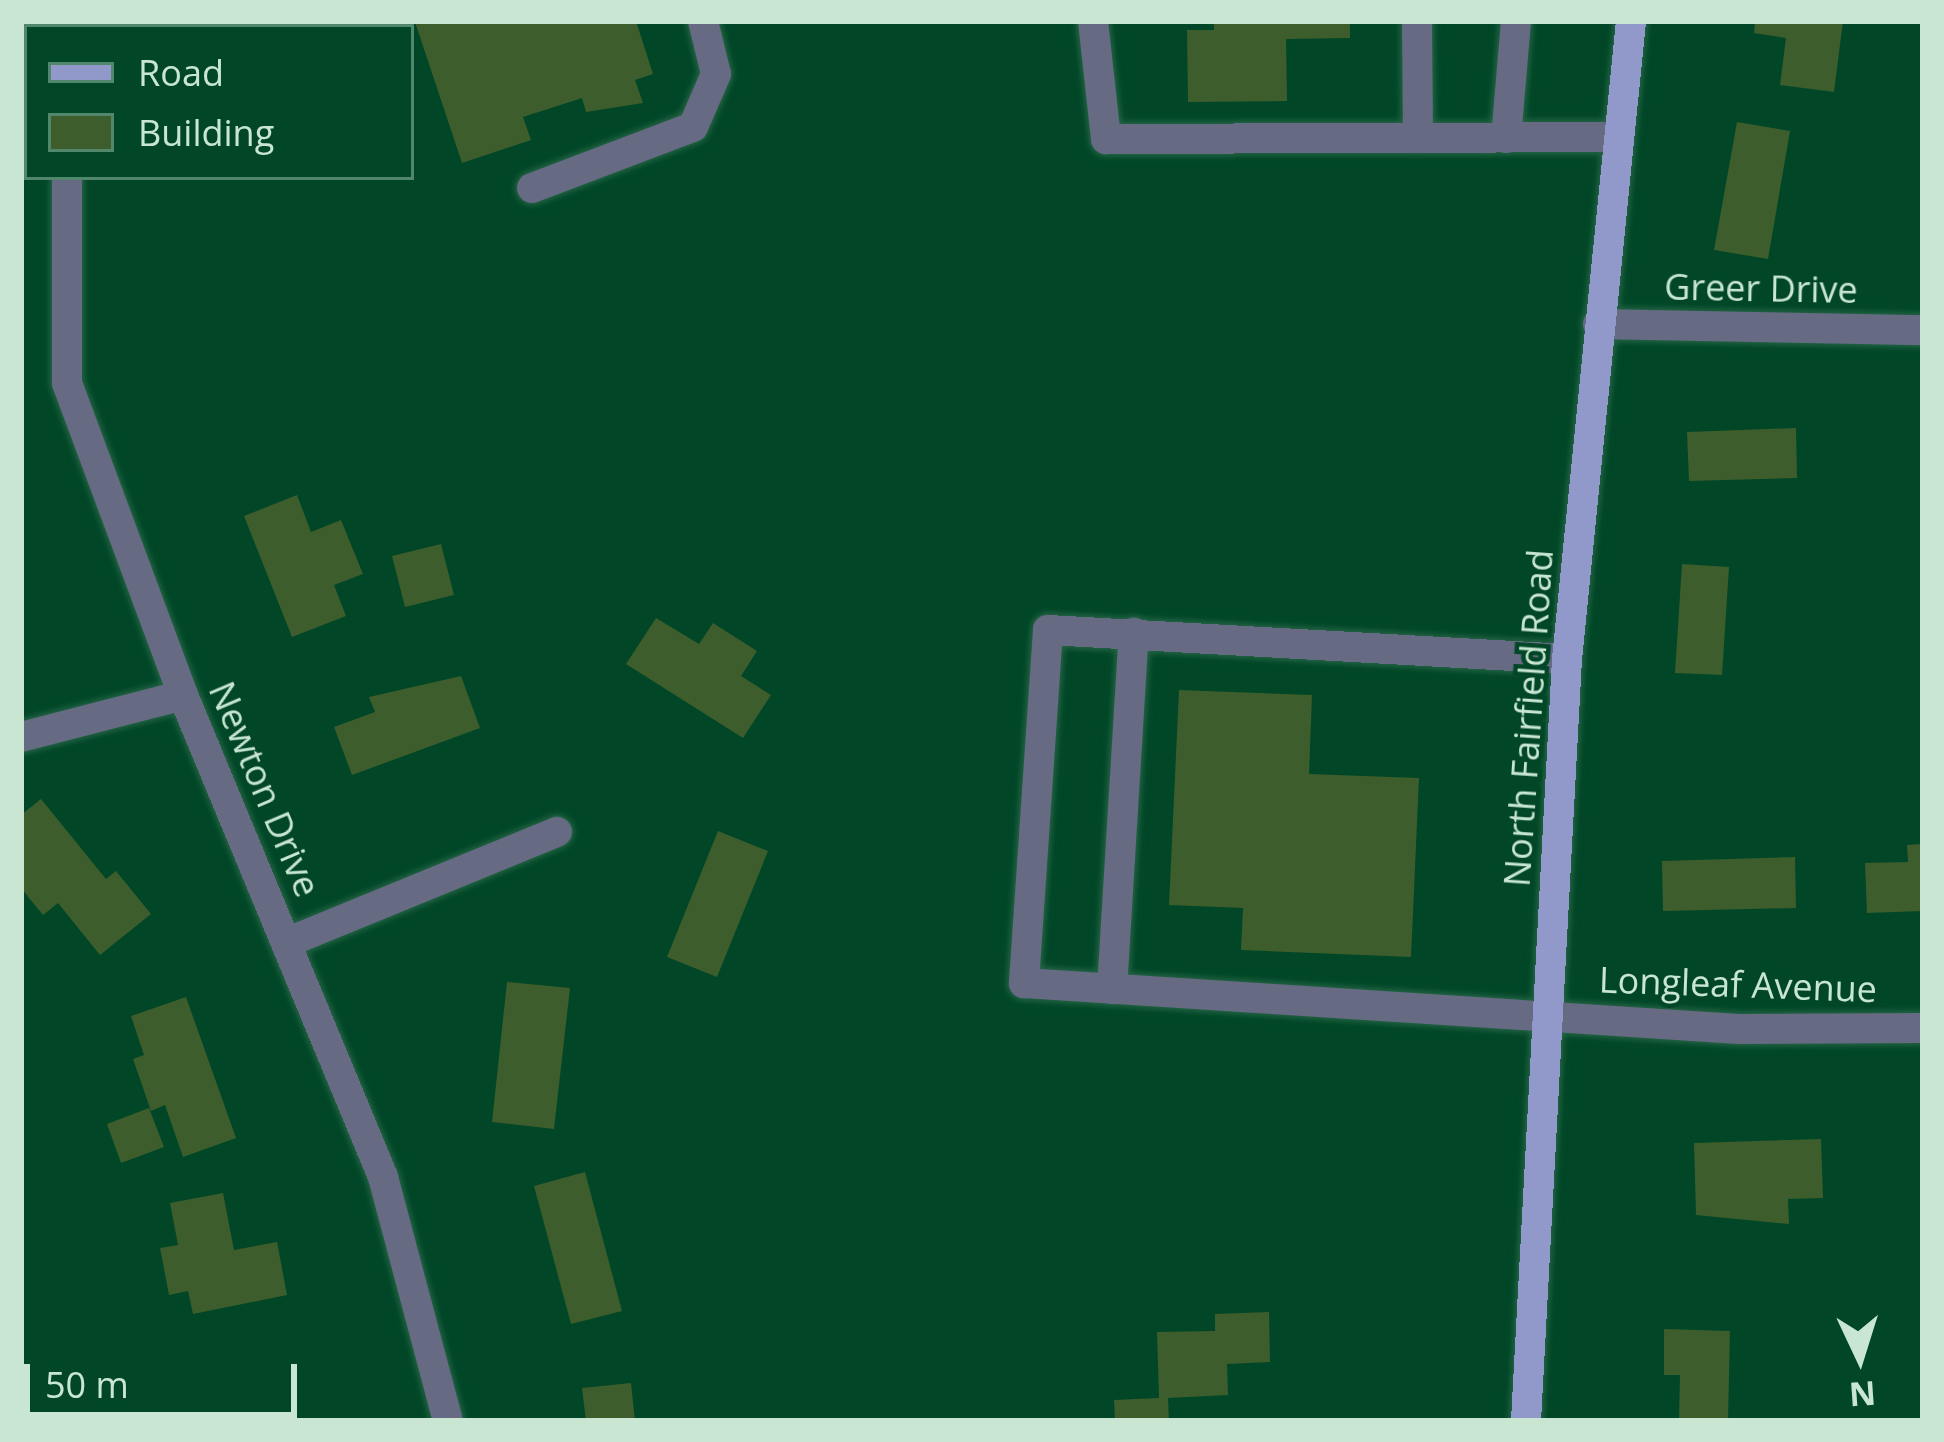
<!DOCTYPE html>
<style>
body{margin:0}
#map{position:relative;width:1944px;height:1442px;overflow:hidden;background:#014727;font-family:"Open Sans",sans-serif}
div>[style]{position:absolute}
.building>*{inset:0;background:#3d5d2c}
.roads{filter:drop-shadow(0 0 3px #256446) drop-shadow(0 0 3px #256446)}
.minor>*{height:30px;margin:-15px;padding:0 15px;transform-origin:15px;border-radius:15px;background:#666b83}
.major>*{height:30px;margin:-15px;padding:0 15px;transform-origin:15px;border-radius:15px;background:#9099ca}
span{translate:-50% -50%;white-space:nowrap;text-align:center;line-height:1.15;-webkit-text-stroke:9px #014727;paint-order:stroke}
.street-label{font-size:36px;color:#c8e6d2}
.frame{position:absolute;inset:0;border:24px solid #c8e6d2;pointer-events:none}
.legend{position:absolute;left:24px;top:24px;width:390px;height:156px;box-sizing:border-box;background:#014727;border:3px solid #51876b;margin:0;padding:15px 21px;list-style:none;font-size:36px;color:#c8e6d2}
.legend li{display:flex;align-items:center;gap:24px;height:60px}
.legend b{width:60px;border:3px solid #51876b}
.north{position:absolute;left:1800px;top:1298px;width:120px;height:120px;-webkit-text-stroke:9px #014727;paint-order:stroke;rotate:176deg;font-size:33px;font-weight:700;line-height:48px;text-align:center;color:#c8e6d2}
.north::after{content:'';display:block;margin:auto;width:42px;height:54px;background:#c8e6d2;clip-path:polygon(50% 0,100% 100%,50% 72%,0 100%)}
.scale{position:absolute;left:24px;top:1364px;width:273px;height:54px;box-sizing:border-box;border:6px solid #c8e6d2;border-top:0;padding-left:15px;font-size:36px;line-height:42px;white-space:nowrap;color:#c8e6d2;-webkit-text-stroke:9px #014727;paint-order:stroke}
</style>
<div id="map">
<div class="building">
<div style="clip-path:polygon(636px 21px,653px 74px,635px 80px,643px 103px,586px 112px,582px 98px,523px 117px,531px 140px,462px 163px,415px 22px)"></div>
<div style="clip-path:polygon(1214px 21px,1350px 21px,1350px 38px,1286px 39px,1287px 101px,1188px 102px,1187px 30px,1214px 30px)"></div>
<div style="clip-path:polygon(1755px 21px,1843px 21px,1834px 92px,1780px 85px,1786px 38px,1754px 33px)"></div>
<div style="clip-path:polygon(1737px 122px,1790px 131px,1768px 259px,1714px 250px)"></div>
<div style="clip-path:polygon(1796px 428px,1797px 478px,1689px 481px,1687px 432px)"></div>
<div style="clip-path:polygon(297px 495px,311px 532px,341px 520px,363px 574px,334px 585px,346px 616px,292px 637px,244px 516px)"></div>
<div style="clip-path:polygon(441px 544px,454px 595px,405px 607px,392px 556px)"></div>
<div style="clip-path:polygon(1682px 564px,1729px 567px,1722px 675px,1675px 673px)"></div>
<div style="clip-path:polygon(656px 618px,699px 644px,713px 623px,757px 651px,741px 676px,771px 695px,743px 738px,626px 664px)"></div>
<div style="clip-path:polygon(461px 676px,480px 728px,352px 775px,334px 727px,375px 712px,369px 697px)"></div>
<div style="clip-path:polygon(1179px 690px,1312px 695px,1309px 774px,1419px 778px,1411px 957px,1241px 950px,1243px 908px,1169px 905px)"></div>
<div style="clip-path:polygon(41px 799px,106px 879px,116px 871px,151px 914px,100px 955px,58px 903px,43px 915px,21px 888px,21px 815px)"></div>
<div style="clip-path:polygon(718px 831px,768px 851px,717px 977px,667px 957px)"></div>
<div style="clip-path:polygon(1923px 844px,1923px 911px,1867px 913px,1865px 863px,1908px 862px,1907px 845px)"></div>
<div style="clip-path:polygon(1795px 857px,1796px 908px,1663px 911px,1662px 861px)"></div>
<div style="clip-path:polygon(507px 982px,570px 988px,554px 1129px,492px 1122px)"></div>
<div style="clip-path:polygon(186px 997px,236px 1138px,183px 1157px,165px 1105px,151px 1111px,133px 1059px,144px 1055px,131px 1016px)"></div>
<div style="clip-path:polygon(149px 1108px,164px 1147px,121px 1163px,107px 1124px)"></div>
<div style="clip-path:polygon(1821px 1139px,1823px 1198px,1788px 1199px,1789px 1224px,1696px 1215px,1694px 1143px)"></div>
<div style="clip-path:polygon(585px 1172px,622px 1311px,571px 1324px,534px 1186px)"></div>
<div style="clip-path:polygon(223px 1193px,234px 1250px,277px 1242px,287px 1295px,193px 1314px,188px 1291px,169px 1295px,160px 1248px,178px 1245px,170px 1203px)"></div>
<div style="clip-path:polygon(1269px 1312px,1270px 1362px,1227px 1364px,1228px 1395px,1168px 1398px,1169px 1421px,1115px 1421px,1114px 1400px,1159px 1398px,1157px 1332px,1215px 1331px,1215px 1314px)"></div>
<div style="clip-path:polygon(1664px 1329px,1730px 1331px,1728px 1421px,1679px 1421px,1680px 1375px,1664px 1375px)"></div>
<div style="clip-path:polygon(631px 1383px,635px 1421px,586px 1421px,582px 1388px)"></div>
</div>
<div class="roads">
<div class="minor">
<div style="left:66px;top:21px;width:6px;rotate:90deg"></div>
<div style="left:1093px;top:21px;width:119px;rotate:83.7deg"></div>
<div style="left:1106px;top:139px;width:512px;rotate:-0.22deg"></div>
<div style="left:1417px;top:21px;width:117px;rotate:89.5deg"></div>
<div style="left:21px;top:106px;width:6px"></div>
<div style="left:1506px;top:138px;width:117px;rotate:-85.1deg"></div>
<div style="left:67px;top:177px;width:206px;rotate:90deg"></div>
<div style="left:67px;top:383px;width:333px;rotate:69.6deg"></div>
<div style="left:183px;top:695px;width:522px;rotate:67.46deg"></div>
<div style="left:383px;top:1177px;width:253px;rotate:75.1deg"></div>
<div style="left:532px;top:188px;width:172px;rotate:-20.8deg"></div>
<div style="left:693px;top:127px;width:58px;rotate:-66.5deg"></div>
<div style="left:716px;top:74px;width:55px;rotate:-103.8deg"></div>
<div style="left:1598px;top:324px;width:325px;rotate:1.1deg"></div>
<div style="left:1567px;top:659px;width:520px;rotate:-176.8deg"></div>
<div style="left:1048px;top:630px;width:354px;rotate:93.9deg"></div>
<div style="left:1024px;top:983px;width:716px;rotate:3.68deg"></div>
<div style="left:1739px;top:1029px;width:184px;rotate:-0.3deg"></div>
<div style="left:21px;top:737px;width:167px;rotate:-14.5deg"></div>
<div style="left:286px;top:943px;width:293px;rotate:-22.3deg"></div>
<div style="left:1112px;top:989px;width:357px;rotate:-86.5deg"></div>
</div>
<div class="major">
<div style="left:1526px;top:1421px;width:763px;rotate:-86.92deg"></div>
<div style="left:1567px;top:659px;width:641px;rotate:-84.27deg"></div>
</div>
</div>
<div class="street-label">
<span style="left:1761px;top:288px;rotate:1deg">Greer Drive</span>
<span style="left:1528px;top:718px;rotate:-86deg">North Fairfield Road</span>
<span style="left:265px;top:789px;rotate:67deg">Newton Drive</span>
<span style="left:1738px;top:984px;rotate:2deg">Longleaf Avenue</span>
</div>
<div class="frame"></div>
<ul class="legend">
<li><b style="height:15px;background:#9099ca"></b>Road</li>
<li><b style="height:33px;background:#3d5d2c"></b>Building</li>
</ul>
<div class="north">N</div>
<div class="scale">50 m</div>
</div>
